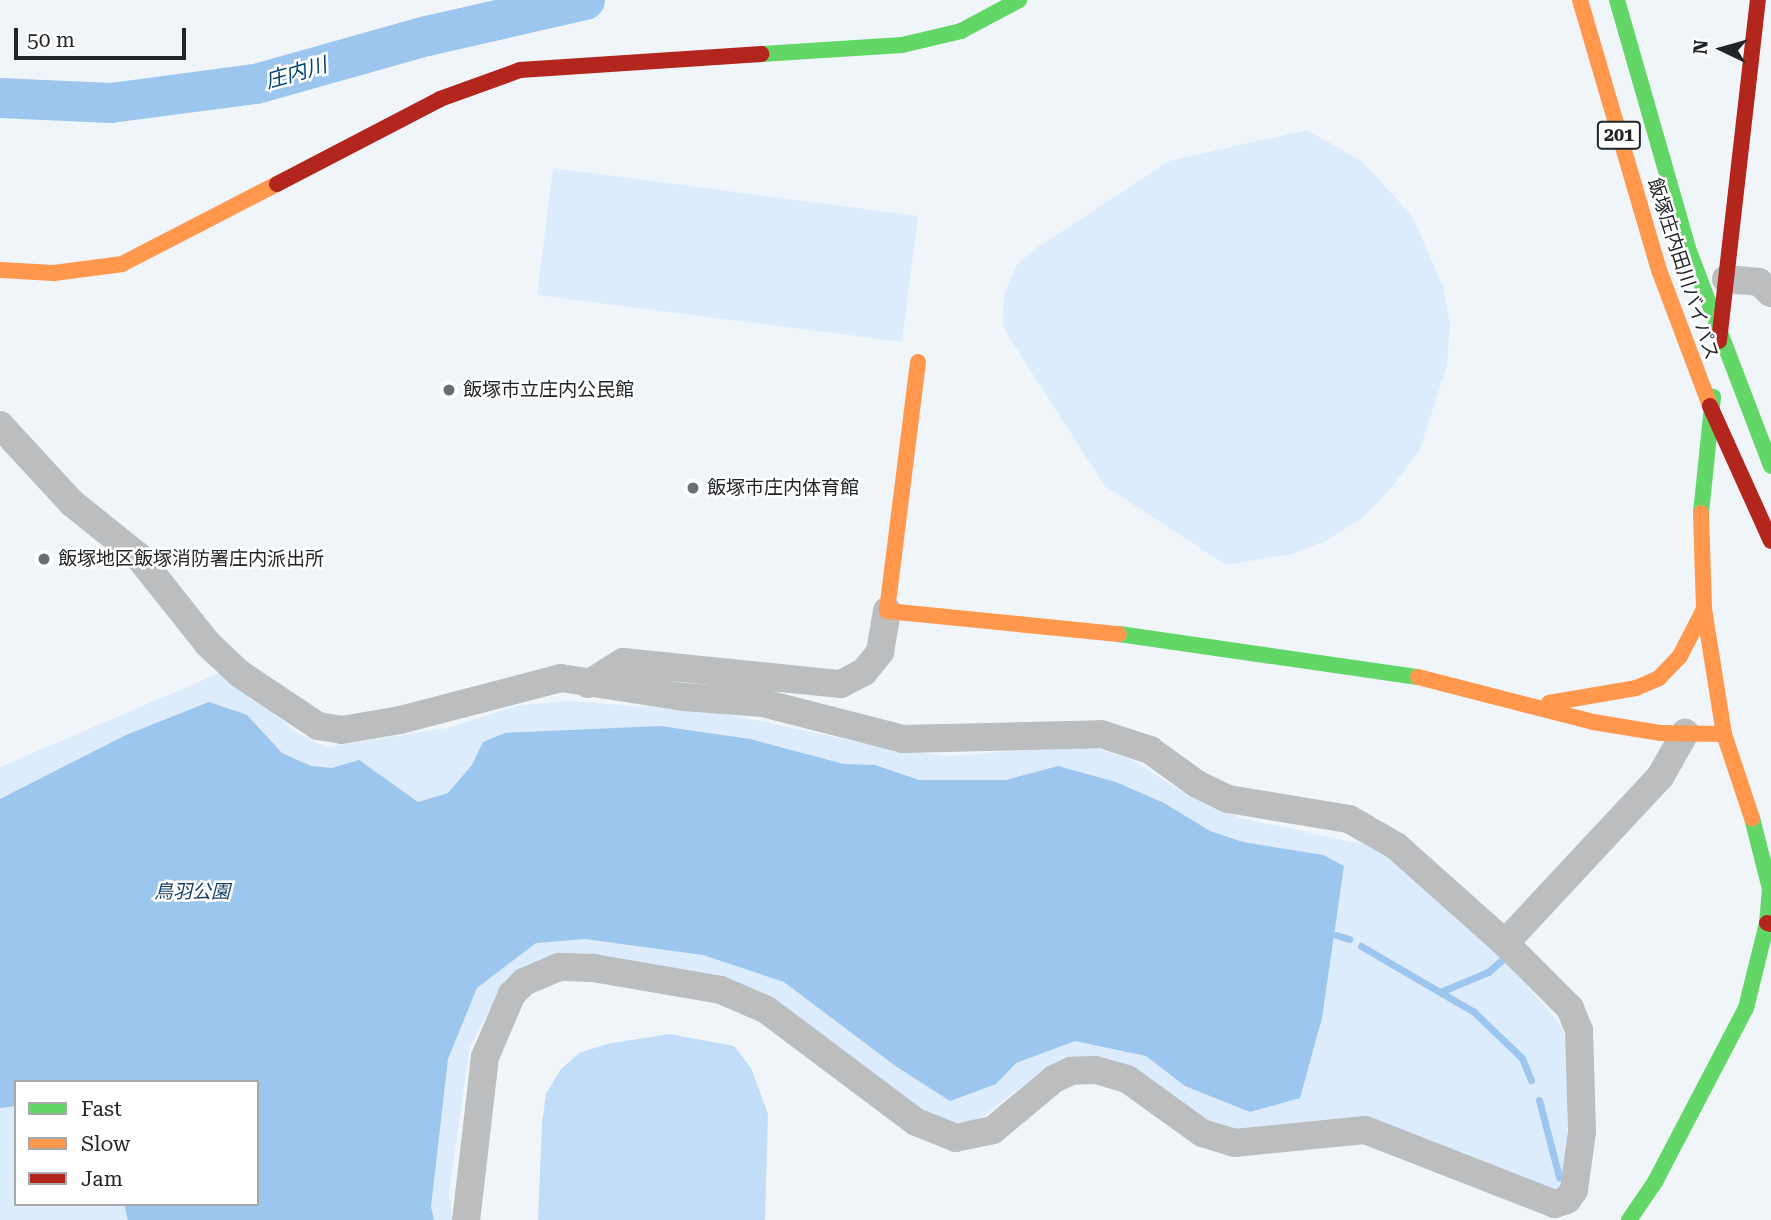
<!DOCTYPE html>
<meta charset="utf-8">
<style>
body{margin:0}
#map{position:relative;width:1771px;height:1220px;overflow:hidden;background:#f0f5fa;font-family:"Roboto Serif","Noto Sans JP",serif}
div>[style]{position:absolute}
.green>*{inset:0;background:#ddecfc}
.forest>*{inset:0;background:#c2ddf8}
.water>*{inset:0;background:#9dc6ee}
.stream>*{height:7px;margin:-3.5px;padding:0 3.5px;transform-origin:3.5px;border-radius:3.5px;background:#9dc6ee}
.river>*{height:40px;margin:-20px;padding:0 20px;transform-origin:20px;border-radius:20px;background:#9dc6ee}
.street>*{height:28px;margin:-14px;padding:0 14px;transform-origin:14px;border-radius:14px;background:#bbbdbe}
.fast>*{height:16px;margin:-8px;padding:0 8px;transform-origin:8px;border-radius:8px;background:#63d668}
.slow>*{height:16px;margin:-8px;padding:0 8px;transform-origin:8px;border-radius:8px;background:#ff974d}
.jam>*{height:16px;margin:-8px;padding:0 8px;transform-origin:8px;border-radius:8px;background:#b3261e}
.dots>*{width:19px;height:19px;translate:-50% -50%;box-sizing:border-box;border:4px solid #fff;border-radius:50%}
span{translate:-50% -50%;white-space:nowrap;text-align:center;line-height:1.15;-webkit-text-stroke:5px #fff;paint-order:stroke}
.shield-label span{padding:2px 5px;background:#fff;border:2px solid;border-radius:5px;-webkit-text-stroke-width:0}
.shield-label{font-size:18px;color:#222528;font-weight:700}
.street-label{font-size:19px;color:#222528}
.poi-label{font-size:19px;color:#222528}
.left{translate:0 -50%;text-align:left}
.park-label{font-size:19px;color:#184065;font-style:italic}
.water-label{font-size:21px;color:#014475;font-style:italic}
.legend{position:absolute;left:14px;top:1080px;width:245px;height:126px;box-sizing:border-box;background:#fff;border:2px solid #a7a8a9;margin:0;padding:9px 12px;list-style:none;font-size:21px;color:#222528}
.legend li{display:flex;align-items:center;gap:14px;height:35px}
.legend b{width:35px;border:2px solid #a7a8a9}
.north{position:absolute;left:1687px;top:14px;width:70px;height:70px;-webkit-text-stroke:5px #fff;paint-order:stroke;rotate:275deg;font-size:19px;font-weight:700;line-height:28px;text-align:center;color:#222528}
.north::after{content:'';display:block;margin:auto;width:24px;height:32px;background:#222528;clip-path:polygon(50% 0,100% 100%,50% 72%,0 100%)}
.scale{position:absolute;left:14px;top:28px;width:172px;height:32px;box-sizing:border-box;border:4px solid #222528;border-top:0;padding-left:9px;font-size:21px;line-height:24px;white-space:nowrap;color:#222528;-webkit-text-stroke:5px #fff;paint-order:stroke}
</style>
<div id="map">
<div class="green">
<div style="clip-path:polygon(1307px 130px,1363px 162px,1412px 216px,1443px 286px,1450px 324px,1447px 365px,1420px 449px,1394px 485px,1362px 518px,1328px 540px,1292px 554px,1226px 565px,1105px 486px,1010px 339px,1003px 325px,1004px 295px,1016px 266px,1035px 249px,1169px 161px)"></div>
<div style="clip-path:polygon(553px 168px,918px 216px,902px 342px,537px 295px)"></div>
<div style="clip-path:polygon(evenodd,224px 671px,300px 735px,328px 747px,447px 728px,519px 705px,569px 701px,717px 712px,890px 749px,949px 756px,1086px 745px,1130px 759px,1180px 790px,1240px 818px,1372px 846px,1412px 876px,1503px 959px,1562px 1026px,1569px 1057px,1566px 1179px,1559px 1190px,1545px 1191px,1382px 1123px,1226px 1132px,1080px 1059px,1040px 1072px,977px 1121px,943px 1123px,911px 1105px,771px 999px,543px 960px,506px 979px,470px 1047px,449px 1194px,453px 1220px,0 1220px,0 767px,224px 671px,16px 1082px,257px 1082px,257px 1204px,16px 1204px,16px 1082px)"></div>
</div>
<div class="forest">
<div style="clip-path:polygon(669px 1034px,734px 1046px,751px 1068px,768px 1114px,765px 1220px,538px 1220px,542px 1123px,546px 1094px,561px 1069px,579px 1053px,607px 1044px)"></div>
</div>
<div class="water">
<div style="clip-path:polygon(209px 702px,247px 715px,282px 753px,311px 766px,332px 768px,359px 760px,418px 802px,448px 793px,472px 765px,483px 742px,505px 733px,660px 726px,750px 739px,844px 764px,875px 765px,919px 780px,1006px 780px,1058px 766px,1116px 782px,1164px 803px,1210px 831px,1243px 842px,1323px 855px,1344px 866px,1322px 1018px,1300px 1098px,1250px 1112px,1185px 1086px,1146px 1056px,1075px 1041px,1016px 1063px,996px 1084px,950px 1101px,897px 1067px,784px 982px,703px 955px,585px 939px,536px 943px,477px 988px,448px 1059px,431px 1207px,434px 1220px,128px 1220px,124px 1204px,257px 1204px,257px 1082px,16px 1082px,16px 1106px,0 1108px,0 799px,126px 735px)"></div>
</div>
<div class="stream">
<div style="left:1336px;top:935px;width:14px;rotate:17deg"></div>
<div style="left:1361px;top:946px;width:131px;rotate:30.3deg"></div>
<div style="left:1474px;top:1012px;width:66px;rotate:43.8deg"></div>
<div style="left:1522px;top:1058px;width:24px;rotate:68deg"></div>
<div style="left:1440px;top:992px;width:52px;rotate:-22.6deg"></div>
<div style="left:1488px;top:972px;width:20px;rotate:-41deg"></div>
<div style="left:1539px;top:1100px;width:80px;rotate:75.4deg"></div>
</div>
<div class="river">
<div style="left:0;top:98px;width:111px;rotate:2.6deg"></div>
<div style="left:111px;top:103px;width:146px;rotate:-7.5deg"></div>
<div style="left:256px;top:84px;width:178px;rotate:-15.7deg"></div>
<div style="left:427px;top:36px;width:162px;rotate:-12.8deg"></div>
</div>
<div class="street">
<div style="left:1726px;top:279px;width:33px;rotate:5deg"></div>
<div style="left:1759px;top:282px;width:16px;rotate:43deg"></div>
<div style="left:0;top:425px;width:106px;rotate:47.3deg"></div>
<div style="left:72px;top:503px;width:85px;rotate:38.8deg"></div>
<div style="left:138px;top:556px;width:112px;rotate:51.5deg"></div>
<div style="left:208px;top:644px;width:44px;rotate:43.2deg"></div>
<div style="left:240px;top:674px;width:94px;rotate:33.7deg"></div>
<div style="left:318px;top:726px;width:24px;rotate:9deg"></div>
<div style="left:342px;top:730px;width:59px;rotate:-9.8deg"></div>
<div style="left:400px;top:720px;width:166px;rotate:-14.6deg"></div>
<div style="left:561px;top:678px;width:124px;rotate:8.8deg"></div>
<div style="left:684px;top:697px;width:79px;rotate:4.3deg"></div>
<div style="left:763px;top:703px;width:145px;rotate:14.4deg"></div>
<div style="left:903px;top:739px;width:198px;rotate:-1.4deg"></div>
<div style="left:1101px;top:734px;width:52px;rotate:18.1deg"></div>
<div style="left:1150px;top:750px;width:58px;rotate:35.9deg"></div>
<div style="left:1197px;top:784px;width:34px;rotate:26deg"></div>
<div style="left:1228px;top:799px;width:123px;rotate:9.4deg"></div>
<div style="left:1349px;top:819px;width:54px;rotate:29.9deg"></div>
<div style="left:1396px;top:846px;width:146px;rotate:41.7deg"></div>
<div style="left:1505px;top:943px;width:92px;rotate:45deg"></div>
<div style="left:1570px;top:1008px;width:24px;rotate:68deg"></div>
<div style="left:1579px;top:1030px;width:102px;rotate:88.3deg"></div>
<div style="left:1582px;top:1132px;width:59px;rotate:97.9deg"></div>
<div style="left:1574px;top:1190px;width:12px;rotate:125deg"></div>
<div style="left:1567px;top:1200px;width:13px;rotate:162deg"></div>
<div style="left:1555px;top:1204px;width:204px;rotate:-158.7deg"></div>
<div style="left:1365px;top:1130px;width:131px;rotate:174.3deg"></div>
<div style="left:1235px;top:1143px;width:34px;rotate:-163deg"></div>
<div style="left:1202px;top:1133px;width:92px;rotate:-144.2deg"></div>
<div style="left:1127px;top:1079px;width:33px;rotate:-164deg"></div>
<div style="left:1095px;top:1070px;width:24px;rotate:178deg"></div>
<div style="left:1071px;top:1071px;width:19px;rotate:155deg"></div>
<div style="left:1054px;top:1079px;width:80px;rotate:140.1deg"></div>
<div style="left:993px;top:1130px;width:38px;rotate:168deg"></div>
<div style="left:956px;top:1138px;width:43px;rotate:-158.2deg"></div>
<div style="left:916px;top:1122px;width:186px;rotate:-143.1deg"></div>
<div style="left:767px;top:1010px;width:50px;rotate:-156.5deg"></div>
<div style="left:721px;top:990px;width:130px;rotate:-170.2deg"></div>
<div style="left:593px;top:968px;width:34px;rotate:-178deg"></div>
<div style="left:559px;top:967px;width:38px;rotate:157deg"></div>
<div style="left:524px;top:982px;width:17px;rotate:135deg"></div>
<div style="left:512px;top:994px;width:69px;rotate:113.2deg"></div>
<div style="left:485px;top:1057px;width:164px;rotate:96.6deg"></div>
<div style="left:588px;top:684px;width:41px;rotate:-32.2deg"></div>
<div style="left:623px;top:662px;width:219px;rotate:5.8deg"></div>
<div style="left:841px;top:684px;width:26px;rotate:-28deg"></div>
<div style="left:864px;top:672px;width:26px;rotate:-51deg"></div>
<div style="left:880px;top:652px;width:42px;rotate:-80.3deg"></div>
<div style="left:1505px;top:943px;width:227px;rotate:-47deg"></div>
<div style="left:1660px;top:777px;width:51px;rotate:-60.4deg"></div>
</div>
<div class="fast">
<div style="left:1617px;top:0;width:261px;rotate:74deg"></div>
<div style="left:1689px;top:251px;width:230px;rotate:69.1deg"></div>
<div style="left:761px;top:54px;width:141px;rotate:-3.7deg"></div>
<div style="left:902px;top:45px;width:61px;rotate:-13.3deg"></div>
<div style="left:961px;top:31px;width:66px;rotate:-28.1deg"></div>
<div style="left:1701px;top:513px;width:117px;rotate:-84.1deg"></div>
<div style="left:1119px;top:634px;width:302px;rotate:8.2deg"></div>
<div style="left:1629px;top:1220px;width:46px;rotate:-55.6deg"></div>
<div style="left:1655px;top:1182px;width:196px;rotate:-62.4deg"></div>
<div style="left:1746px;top:1008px;width:88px;rotate:-76.1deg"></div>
<div style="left:1767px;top:923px;width:34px;rotate:-85deg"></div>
<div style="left:1770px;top:889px;width:73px;rotate:-104.2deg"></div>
</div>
<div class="slow">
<div style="left:1580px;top:0;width:281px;rotate:73.7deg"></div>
<div style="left:1659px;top:270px;width:145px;rotate:69.4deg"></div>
<div style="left:0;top:270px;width:54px;rotate:3.2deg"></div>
<div style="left:54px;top:273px;width:69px;rotate:-7.5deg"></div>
<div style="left:122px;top:264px;width:174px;rotate:-27.3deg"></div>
<div style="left:918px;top:362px;width:251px;rotate:97.1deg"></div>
<div style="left:887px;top:611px;width:233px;rotate:5.7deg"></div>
<div style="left:1701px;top:513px;width:96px;rotate:88.2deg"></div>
<div style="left:1704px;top:609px;width:127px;rotate:80.9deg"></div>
<div style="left:1724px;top:734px;width:89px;rotate:71.6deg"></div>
<div style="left:1418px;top:677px;width:181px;rotate:14.4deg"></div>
<div style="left:1593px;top:722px;width:69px;rotate:9.2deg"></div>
<div style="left:1661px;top:733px;width:63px;rotate:0.9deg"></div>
<div style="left:1549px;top:703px;width:88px;rotate:-9.8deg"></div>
<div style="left:1636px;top:688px;width:25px;rotate:-23deg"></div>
<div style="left:1659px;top:678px;width:30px;rotate:-46deg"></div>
<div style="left:1680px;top:656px;width:53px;rotate:-62.9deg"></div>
</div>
<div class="jam">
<div style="left:277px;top:184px;width:184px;rotate:-27.5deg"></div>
<div style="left:440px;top:99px;width:85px;rotate:-19.9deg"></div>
<div style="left:520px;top:70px;width:242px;rotate:-3.8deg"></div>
<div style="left:1719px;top:341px;width:343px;rotate:-83.5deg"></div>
<div style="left:1710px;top:406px;width:148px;rotate:65.7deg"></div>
<div style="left:1767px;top:923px;width:4px;rotate:14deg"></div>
</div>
<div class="dots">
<div style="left:449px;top:390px;background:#6a6e72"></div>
<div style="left:693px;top:488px;background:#6a6e72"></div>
<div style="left:44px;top:559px;background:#6a6e72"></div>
</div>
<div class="shield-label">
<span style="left:1619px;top:135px">201</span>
</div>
<div class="street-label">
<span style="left:1683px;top:269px;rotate:72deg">飯塚庄内田川バイパス</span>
</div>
<div class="poi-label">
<span class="left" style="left:463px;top:390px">飯塚市立庄内公民館</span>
<span class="left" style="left:707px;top:488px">飯塚市庄内体育館</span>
<span class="left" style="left:58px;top:559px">飯塚地区飯塚消防署庄内派出所</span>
</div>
<div class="park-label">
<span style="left:192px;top:892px">鳥羽公園</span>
</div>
<div class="water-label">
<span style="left:296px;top:73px;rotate:-16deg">庄内川</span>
</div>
<ul class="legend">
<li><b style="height:9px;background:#63d668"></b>Fast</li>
<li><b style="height:9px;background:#ff974d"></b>Slow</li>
<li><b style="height:9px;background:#b3261e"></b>Jam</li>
</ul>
<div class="north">N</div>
<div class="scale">50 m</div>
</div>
